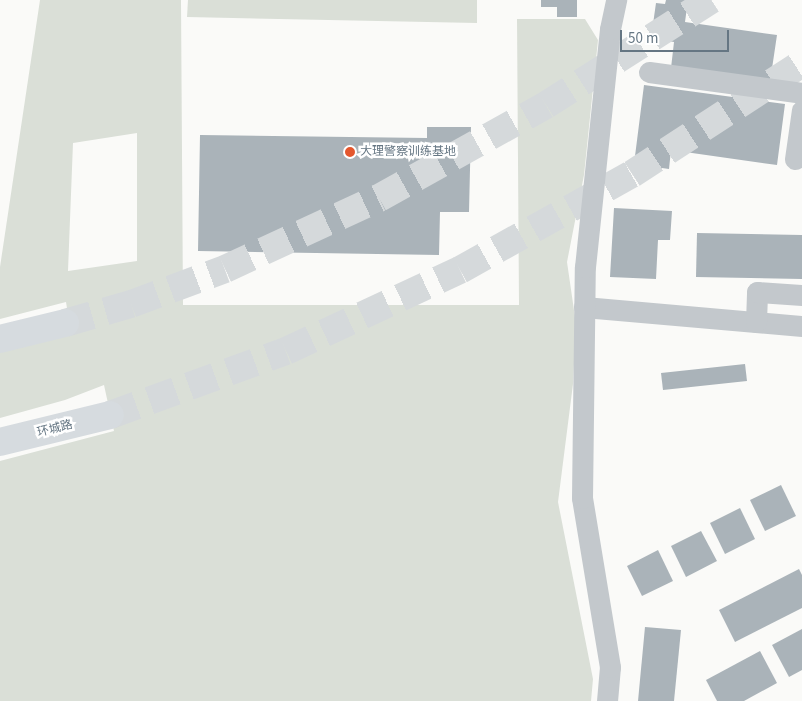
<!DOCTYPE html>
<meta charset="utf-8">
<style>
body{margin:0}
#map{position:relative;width:802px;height:701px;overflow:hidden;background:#fafaf8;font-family:"Source Sans 3","Noto Sans SC",sans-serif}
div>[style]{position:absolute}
.green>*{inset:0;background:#dadfd7}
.building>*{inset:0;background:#aab3b9}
.major-tunnel>*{height:28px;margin-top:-14px;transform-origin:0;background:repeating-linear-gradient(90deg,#d5d9db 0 28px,transparent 0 42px)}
.minor>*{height:21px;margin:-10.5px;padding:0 10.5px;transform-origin:10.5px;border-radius:10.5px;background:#c3c8cc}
.major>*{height:28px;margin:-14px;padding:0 14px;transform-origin:14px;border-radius:14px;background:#d6dbdf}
.dots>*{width:14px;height:14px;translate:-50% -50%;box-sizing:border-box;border:2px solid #fff;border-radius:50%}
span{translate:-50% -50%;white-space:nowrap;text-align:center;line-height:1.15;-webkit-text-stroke:5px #fff;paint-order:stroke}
.poi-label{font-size:12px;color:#657683}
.left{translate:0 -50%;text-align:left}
.street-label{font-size:12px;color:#657683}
.scale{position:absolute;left:620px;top:30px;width:109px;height:22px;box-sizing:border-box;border:2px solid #657683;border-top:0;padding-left:6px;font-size:15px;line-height:18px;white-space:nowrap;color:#657683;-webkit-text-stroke:4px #fff;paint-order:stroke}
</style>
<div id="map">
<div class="green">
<div style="clip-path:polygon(evenodd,40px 0,181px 0,183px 305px,519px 305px,517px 19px,585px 19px,598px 40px,584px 175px,567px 262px,576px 324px,573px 384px,558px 502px,593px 679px,591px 701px,0 701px,0 461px,114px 431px,104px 385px,65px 400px,0 418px,0 348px,71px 333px,66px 302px,0 319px,0 267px,40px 0,137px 133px,137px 261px,68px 271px,73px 143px,137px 133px)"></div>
<div style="clip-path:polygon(188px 0,477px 0,477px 23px,187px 17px)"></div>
</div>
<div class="building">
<div style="clip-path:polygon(541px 0,577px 0,577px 17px,557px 17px,557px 7px,541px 7px)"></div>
<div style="clip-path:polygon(666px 0,688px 0,685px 22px,777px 35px,770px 82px,671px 68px,674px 42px,651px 38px,656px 3px,665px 4px)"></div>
<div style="clip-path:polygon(644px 85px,785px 104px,777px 165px,671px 150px,669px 169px,634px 164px)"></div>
<div style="clip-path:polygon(427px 127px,471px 127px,469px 212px,440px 212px,439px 255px,198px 251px,200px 135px,427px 138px)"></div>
<div style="clip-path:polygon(614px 208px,672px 211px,670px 240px,658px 240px,656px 279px,610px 277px)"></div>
<div style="clip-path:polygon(697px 233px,802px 235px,802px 279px,696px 277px)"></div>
<div style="clip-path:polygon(745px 364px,747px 381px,663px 390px,661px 373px)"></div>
<div style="clip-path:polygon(781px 485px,796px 516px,765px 531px,750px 500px)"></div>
<div style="clip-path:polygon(740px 508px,755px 539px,725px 554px,710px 523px)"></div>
<div style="clip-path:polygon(701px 531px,717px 561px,686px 577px,671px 546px)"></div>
<div style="clip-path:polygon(658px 550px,673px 581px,642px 596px,627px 566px)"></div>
<div style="clip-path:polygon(799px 569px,802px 575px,802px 608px,735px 642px,719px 610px)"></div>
<div style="clip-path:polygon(645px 627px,681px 630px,674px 701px,638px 701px)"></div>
<div style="clip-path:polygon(802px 629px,802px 670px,789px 677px,772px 645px)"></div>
<div style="clip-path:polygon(760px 651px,777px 683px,744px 701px,717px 701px,706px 680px)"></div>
</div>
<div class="major-tunnel">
<div style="left:65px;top:323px;width:69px;rotate:-16.1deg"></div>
<div style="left:131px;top:304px;width:100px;rotate:-20.4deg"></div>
<div style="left:225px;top:269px;width:170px;rotate:-24.8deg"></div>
<div style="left:379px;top:198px;width:191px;rotate:-29.1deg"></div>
<div style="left:546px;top:105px;width:196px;rotate:-32.5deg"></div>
<div style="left:110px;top:415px;width:187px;rotate:-20deg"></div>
<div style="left:286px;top:351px;width:192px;rotate:-25deg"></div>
<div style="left:460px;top:270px;width:197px;rotate:-29.2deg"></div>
<div style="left:632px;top:174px;width:203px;rotate:-33.1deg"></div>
</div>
<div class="minor">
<div style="left:649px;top:72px;width:154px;rotate:7.8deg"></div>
<div style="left:795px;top:159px;width:49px;rotate:-81.9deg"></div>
<div style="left:584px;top:307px;width:219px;rotate:5deg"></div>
<div style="left:756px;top:322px;width:30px;rotate:-88deg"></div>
<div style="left:757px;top:292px;width:45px;rotate:3.8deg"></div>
<div style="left:607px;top:701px;width:34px;rotate:-85deg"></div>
<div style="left:610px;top:667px;width:171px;rotate:-99.4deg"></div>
<div style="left:582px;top:498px;width:231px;rotate:-89.3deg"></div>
<div style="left:585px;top:267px;width:239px;rotate:-84deg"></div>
<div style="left:610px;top:29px;width:30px;rotate:-78deg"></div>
</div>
<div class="major">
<div style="left:0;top:339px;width:67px;rotate:-13.8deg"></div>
<div style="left:0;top:442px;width:113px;rotate:-13.8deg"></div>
</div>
<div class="dots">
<div style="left:350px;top:152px;background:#e4572e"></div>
</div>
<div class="poi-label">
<span class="left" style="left:360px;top:152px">大理警察训练基地</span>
</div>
<div class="street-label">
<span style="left:55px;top:429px;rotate:-14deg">环城路</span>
</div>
<div class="scale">50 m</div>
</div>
